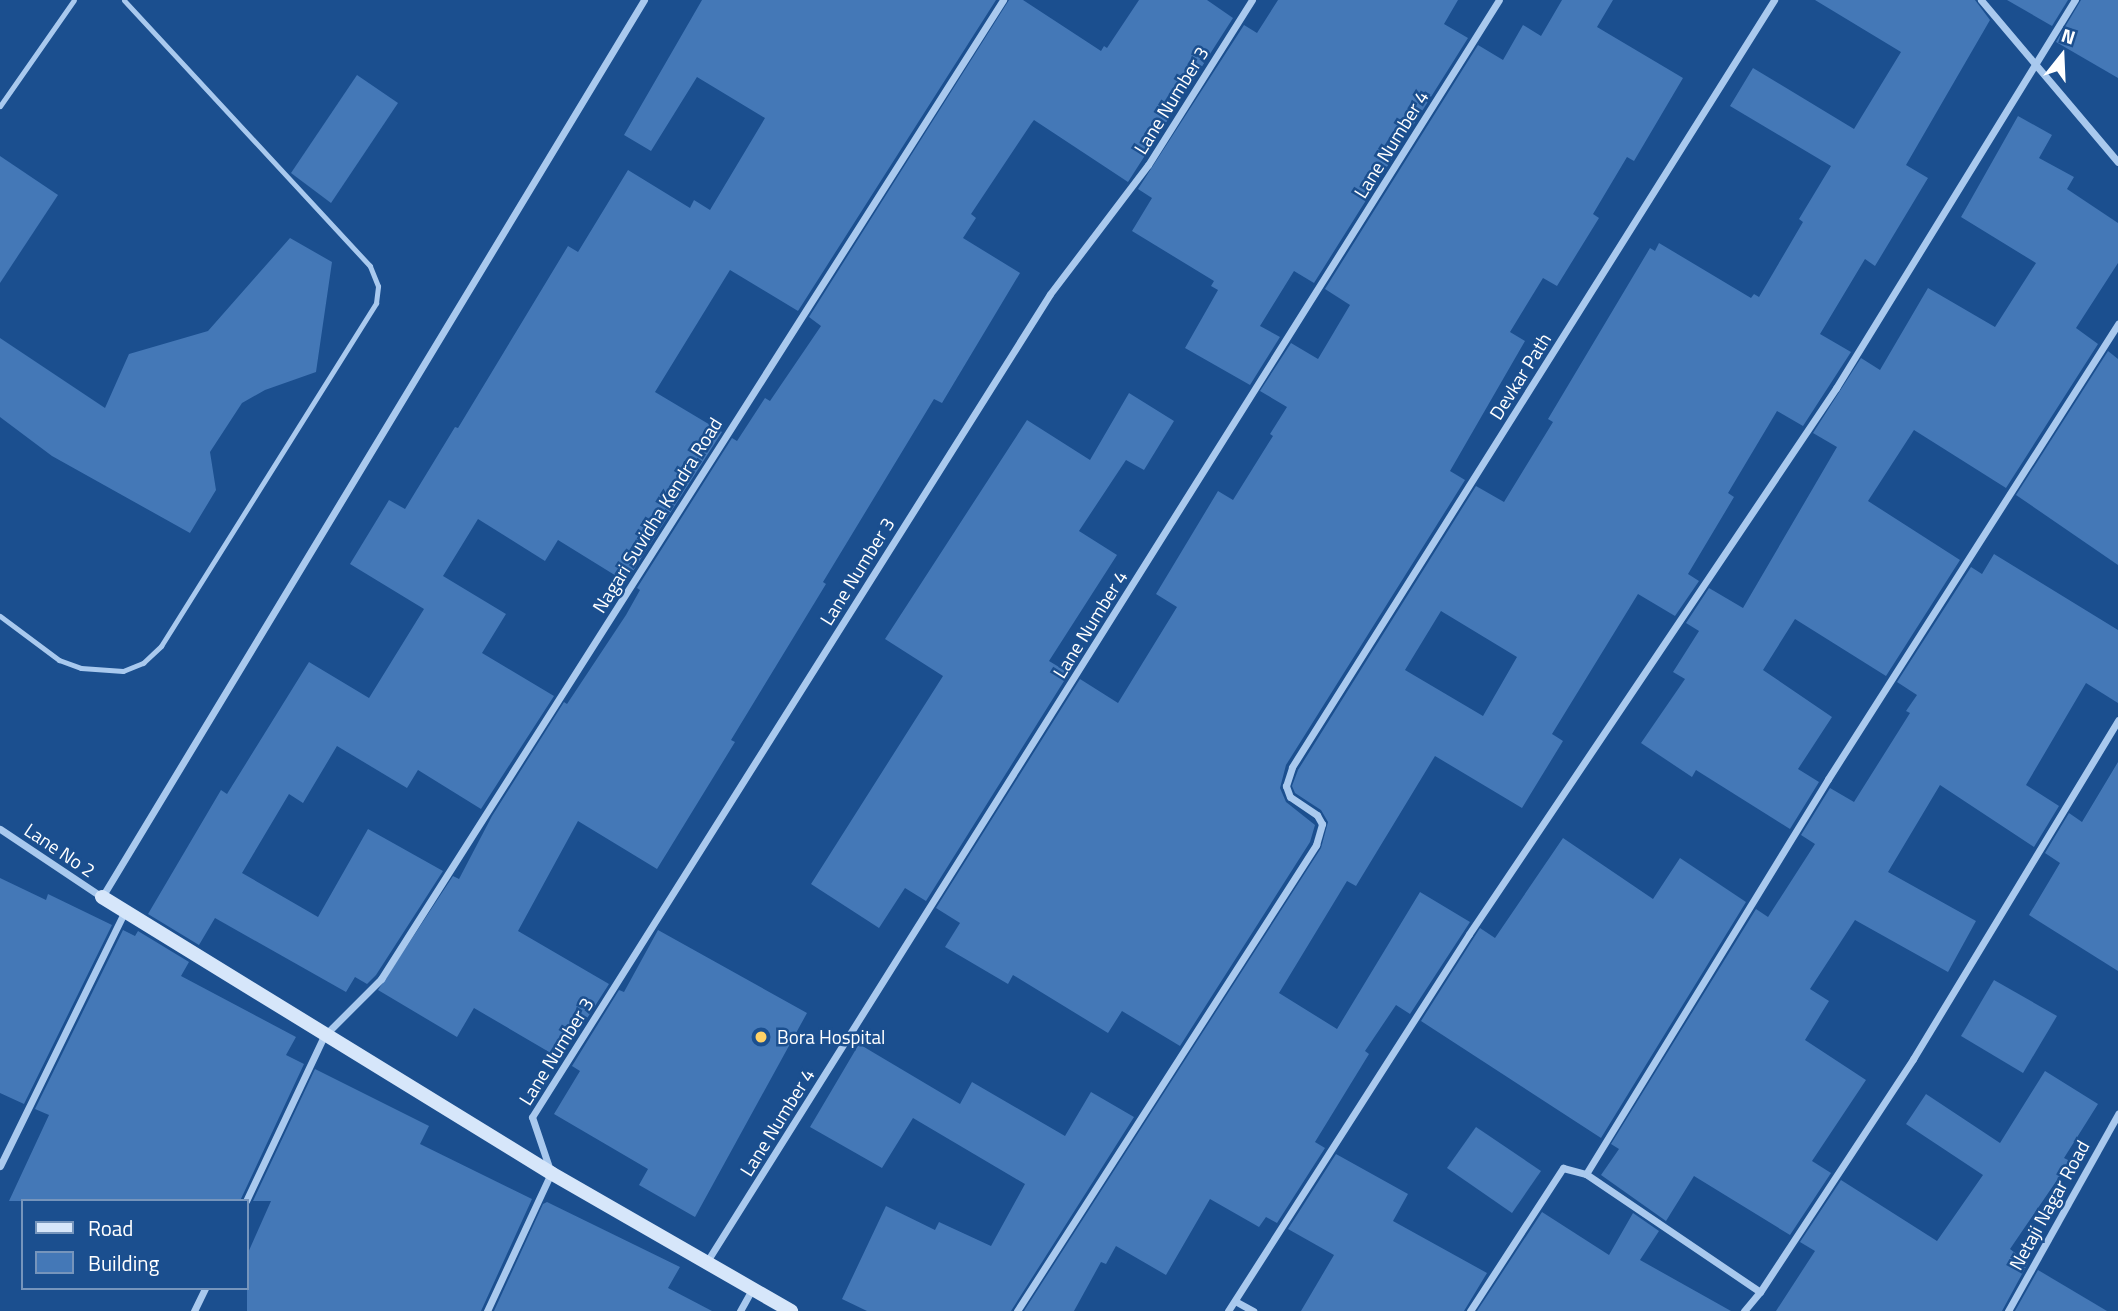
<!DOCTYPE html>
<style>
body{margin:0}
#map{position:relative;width:2118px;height:1311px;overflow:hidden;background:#1b4f8f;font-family:"Titillium Web",sans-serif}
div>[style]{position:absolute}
.building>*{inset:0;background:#4478b7}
.lane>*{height:5px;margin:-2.5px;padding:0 2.5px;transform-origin:2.5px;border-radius:2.5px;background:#a9c9ee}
.street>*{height:7px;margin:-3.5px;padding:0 3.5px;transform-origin:3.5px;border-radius:3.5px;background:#a9c9ee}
.secondary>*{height:14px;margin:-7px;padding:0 7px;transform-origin:7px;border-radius:7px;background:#d6e6fa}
.dots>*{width:19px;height:19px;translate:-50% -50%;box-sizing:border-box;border:4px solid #1b4f8f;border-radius:50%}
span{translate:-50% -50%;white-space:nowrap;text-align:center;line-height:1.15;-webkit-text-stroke:5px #1b4f8f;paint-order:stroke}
.street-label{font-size:19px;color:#fff}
.poi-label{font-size:19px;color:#fff}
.left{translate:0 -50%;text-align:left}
.legend{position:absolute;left:21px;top:1199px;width:228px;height:91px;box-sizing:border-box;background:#1b4f8f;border:2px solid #7695bc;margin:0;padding:9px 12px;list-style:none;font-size:21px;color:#fff}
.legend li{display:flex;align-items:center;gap:14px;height:35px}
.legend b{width:35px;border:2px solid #7695bc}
.north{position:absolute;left:2027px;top:21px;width:70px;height:70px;-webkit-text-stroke:5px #1b4f8f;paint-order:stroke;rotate:18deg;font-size:19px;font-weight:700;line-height:28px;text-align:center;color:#fff}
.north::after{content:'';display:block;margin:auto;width:24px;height:32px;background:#fff;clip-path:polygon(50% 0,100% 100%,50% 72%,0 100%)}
</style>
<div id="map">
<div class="building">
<div style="clip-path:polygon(702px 0,996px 0,798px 311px,730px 270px,655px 392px,722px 432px,626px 582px,558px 540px,545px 561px,478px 519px,443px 576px,506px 614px,482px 653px,554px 696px,481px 809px,418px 770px,407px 788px,337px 746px,303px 803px,289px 794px,242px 873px,318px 917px,368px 829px,443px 871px,376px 975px,367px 984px,355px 977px,346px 992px,215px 918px,199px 945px,148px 914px,221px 790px,227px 794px,309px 662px,369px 698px,424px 609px,350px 564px,389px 500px,405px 509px,455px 427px,458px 428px,568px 246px,578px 252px,628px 170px,690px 208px,694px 200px,710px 210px,765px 118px,697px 77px,651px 151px,624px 135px)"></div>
<div style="clip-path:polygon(1009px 0,1023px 0,1101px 51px,1104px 46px,1107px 48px,1139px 0,1207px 0,1233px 18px,1128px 182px,1034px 120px,1031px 124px,971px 214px,976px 218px,963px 238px,1020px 273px,942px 403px,934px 399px,823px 582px,826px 584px,731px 740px,735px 742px,657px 869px,578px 821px,518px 931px,609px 984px,561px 1059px,474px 1008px,457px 1037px,378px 990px,453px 876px,459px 879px,492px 816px,564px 702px,567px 704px,626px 615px,640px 590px,637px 588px,732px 438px,737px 441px,765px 398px,770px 401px,821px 326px,809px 317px)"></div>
<div style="clip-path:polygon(1278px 0,1458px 0,1444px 24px,1468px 38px,1314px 283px,1294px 271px,1260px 326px,1280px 337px,1250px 385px,1185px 348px,1218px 290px,1211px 286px,1214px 281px,1132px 231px,1152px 198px,1138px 189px,1244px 25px,1257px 33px)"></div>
<div style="clip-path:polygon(1562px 0,1613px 0,1597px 27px,1683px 78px,1634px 161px,1627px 157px,1593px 214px,1599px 218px,1557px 286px,1543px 278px,1510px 332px,1525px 341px,1450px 471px,1465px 480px,1286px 765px,1280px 788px,1286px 802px,1315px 825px,1310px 842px,1180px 1046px,1122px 1011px,1108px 1033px,1013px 975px,1008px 984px,945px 947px,960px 923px,936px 908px,1080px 679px,1118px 703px,1177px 607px,1156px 594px,1218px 491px,1233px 500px,1273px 436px,1270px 434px,1287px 407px,1260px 391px,1291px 343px,1318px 359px,1350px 305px,1325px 289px,1478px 45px,1503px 60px,1523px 25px,1541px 36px)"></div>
<div style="clip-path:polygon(evenodd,1815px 0,1975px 0,1990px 20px,1906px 165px,1928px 178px,1875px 266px,1865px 259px,1820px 334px,1851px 352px,1803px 426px,1777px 411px,1728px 493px,1734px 497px,1688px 574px,1699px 581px,1675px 616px,1638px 594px,1552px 734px,1563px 741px,1522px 808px,1435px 756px,1356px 886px,1347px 881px,1279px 993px,1337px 1029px,1420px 892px,1470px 922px,1410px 1014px,1396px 1005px,1365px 1051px,1369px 1054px,1315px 1142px,1325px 1148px,1277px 1223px,1266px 1217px,1259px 1227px,1210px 1199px,1166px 1275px,1116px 1246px,1106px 1264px,1101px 1262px,1074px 1311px,1024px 1311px,1321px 848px,1328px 822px,1321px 810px,1295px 793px,1292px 786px,1298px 770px,1476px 486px,1504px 502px,1553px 422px,1548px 419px,1650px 248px,1655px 251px,1659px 243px,1751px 298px,1754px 294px,1759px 297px,1803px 222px,1799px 219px,1831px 166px,1730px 106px,1753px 68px,1854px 129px,1901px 52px,1815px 0,1441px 611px,1517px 657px,1483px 716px,1405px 670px,1441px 611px)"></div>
<div style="clip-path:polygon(2007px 0,2068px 0,2052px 26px)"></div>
<div style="clip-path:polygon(2081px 0,2118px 0,2118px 78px,2056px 42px)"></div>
<div style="clip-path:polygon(357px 75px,398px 103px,331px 203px,291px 173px)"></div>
<div style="clip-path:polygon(2018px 116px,2052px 135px,2039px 158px,2074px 177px,2067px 189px,2118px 223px,2118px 263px,2076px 328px,2098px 344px,2006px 488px,1914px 430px,1868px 501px,1960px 560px,1886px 676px,1795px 619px,1763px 670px,1832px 717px,1798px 769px,1819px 782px,1790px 829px,1696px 770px,1692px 777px,1641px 743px,1685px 679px,1673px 672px,1699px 631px,1686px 623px,1709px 588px,1743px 608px,1837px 447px,1813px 433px,1861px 358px,1880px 370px,1928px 288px,1995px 327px,2036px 263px,1961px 217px)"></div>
<div style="clip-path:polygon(0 156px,58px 195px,0 283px)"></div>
<div style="clip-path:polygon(290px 238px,332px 262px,316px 372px,265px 390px,242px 403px,210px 452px,216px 490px,190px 533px,52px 456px,0 417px,0 338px,105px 408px,129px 354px,208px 331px)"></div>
<div style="clip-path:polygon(2108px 351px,2118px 359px,2118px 565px,2016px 495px)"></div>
<div style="clip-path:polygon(1129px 393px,1174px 421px,1144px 470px,1126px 460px,1079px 531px,1117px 555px,1049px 661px,1069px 673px,926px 901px,905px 888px,879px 928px,811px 884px,943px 676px,885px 639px,1027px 420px,1090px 460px)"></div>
<div style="clip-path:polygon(1994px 554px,2118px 630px,2118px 703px,2086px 683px,2026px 785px,2059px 806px,2034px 847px,1940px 785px,1888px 872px,1976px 921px,1948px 972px,1855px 920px,1810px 989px,1829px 1001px,1805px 1040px,1866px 1080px,1812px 1161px,1831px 1173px,1790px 1235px,1694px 1176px,1666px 1221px,1601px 1175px,1619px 1149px,1611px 1144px,1756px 909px,1768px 917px,1815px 844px,1801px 835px,1830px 788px,1854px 802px,1910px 713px,1906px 711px,1917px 695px,1897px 682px,1971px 567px,1982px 574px)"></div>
<div style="clip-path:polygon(2118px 762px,2118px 971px,2029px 915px,2060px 863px,2045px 853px,2069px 813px,2082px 822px)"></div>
<div style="clip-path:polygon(1563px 838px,1653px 899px,1680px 858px,1746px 902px,1601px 1138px,1421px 1021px,1480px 928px,1495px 938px)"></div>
<div style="clip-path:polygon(0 878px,46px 900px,48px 894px,112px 925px,24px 1104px,0 1093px)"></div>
<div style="clip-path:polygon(123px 930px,135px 936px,138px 931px,189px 962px,181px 976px,296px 1037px,286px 1055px,304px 1064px,240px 1201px,9px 1201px,49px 1115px,35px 1109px)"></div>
<div style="clip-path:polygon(658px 930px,807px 1013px,695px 1217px,639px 1185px,648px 1169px,554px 1114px,580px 1071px,572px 1066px,619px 990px,624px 992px)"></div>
<div style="clip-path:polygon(1994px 980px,2057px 1016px,2023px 1073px,1961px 1036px)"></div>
<div style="clip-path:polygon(859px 1044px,960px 1104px,972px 1082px,1065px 1136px,1091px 1092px,1134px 1117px,1011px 1311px,867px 1311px,842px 1299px,886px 1206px,935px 1230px,939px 1222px,991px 1246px,1025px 1184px,913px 1118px,882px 1168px,810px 1127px)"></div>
<div style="clip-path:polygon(315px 1069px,429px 1126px,420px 1144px,532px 1199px,481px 1311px,247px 1311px,247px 1255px,271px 1201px,253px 1201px)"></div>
<div style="clip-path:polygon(2045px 1071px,2098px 1104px,2064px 1158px,2070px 1161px,2010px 1249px,2028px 1263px,2002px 1311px,1776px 1311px,1815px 1251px,1800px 1242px,1841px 1180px,1937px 1241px,1983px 1175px,1906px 1124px,1926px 1094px,2000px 1143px)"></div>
<div style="clip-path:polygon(1476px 1127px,1541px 1171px,1512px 1213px,1447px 1168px)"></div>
<div style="clip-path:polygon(1336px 1154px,1408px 1194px,1393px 1221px,1487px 1273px,1464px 1311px,1301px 1311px,1334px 1255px,1288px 1229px)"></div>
<div style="clip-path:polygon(547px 1202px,680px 1267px,668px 1288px,712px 1311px,494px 1311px,543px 1204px)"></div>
<div style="clip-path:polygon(1542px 1212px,1609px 1255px,1633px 1213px,1659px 1231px,1640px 1260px,1731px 1311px,1477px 1311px)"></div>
<div style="clip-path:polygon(2038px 1270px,2107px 1311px,2015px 1311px)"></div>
</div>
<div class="lane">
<div style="left:0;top:106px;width:129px;rotate:-55.1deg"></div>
<div style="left:0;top:616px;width:74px;rotate:36.7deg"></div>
<div style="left:59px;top:660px;width:23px;rotate:20deg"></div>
<div style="left:81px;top:668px;width:42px;rotate:4.1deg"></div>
<div style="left:123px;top:671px;width:22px;rotate:-22deg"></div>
<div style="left:143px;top:663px;width:25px;rotate:-43deg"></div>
<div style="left:161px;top:646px;width:405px;rotate:-57.9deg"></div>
<div style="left:376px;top:303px;width:17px;rotate:-83deg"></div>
<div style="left:378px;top:286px;width:22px;rotate:-112deg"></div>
<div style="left:370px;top:266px;width:362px;rotate:-132.8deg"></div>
</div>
<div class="street">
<div style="left:1981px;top:0;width:212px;rotate:49.8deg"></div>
<div style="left:0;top:829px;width:123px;rotate:33.7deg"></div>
<div style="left:102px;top:897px;width:1048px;rotate:-58.86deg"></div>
<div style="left:0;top:1166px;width:284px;rotate:-63.9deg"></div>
<div style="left:1586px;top:1174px;width:463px;rotate:-58.5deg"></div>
<div style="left:1828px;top:779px;width:540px;rotate:-57.49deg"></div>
<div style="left:246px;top:1201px;width:183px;rotate:-64.7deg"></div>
<div style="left:324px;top:1036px;width:81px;rotate:-45deg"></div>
<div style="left:381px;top:979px;width:1160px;rotate:-57.57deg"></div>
<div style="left:706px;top:1263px;width:1491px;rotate:-57.88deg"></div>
<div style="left:1235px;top:1301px;width:21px;rotate:29deg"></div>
<div style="left:194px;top:1311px;width:25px;rotate:-64deg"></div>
<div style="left:487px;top:1311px;width:152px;rotate:-65.1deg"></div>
<div style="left:551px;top:1173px;width:59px;rotate:-108.7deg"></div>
<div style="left:532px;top:1117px;width:972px;rotate:-57.81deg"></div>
<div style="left:1050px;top:294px;width:162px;rotate:-52.8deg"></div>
<div style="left:1148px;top:165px;width:195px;rotate:-57.8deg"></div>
<div style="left:740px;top:1311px;width:25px;rotate:-61deg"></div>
<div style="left:1017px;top:1311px;width:554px;rotate:-57.31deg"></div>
<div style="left:1316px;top:845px;width:22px;rotate:-74deg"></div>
<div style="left:1322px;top:824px;width:10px;rotate:-119deg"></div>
<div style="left:1317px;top:815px;width:32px;rotate:-146deg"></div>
<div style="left:1290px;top:797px;width:12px;rotate:-110deg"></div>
<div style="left:1286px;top:786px;width:20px;rotate:-72deg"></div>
<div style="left:1292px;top:767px;width:906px;rotate:-57.85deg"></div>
<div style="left:1228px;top:1311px;width:447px;rotate:-57.4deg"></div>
<div style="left:1469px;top:934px;width:658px;rotate:-56.09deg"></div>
<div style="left:1836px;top:388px;width:456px;rotate:-58.4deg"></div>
<div style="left:1470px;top:1311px;width:171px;rotate:-57deg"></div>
<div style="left:1563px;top:1168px;width:24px;rotate:15deg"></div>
<div style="left:1586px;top:1174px;width:210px;rotate:34.1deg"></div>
<div style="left:1744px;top:1311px;width:25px;rotate:-50deg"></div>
<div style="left:1760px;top:1292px;width:279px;rotate:-56.7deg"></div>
<div style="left:1913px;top:1059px;width:396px;rotate:-58.8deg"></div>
<div style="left:2008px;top:1311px;width:226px;rotate:-60.8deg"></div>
</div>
<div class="secondary">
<div style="left:102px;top:897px;width:527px;rotate:31.58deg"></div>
<div style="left:551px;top:1173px;width:277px;rotate:29.9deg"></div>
</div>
<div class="dots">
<div style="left:761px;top:1037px;background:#ffd166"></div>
</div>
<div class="street-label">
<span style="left:1171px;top:100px;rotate:-58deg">Lane Number 3</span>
<span style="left:1391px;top:144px;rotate:-58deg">Lane Number 4</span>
<span style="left:1520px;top:376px;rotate:-58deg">Devkar Path</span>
<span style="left:657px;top:515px;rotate:-58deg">Nagari Suvidha Kendra Road</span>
<span style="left:857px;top:571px;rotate:-58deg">Lane Number 3</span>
<span style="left:1090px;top:624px;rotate:-58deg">Lane Number 4</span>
<span style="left:60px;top:850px;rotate:34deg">Lane No 2</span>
<span style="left:556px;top:1051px;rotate:-58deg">Lane Number 3</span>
<span style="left:777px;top:1122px;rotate:-58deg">Lane Number 4</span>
<span style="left:2049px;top:1205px;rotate:-61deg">Netaji Nagar Road</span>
</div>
<div class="poi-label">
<span class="left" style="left:777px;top:1037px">Bora Hospital</span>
</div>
<ul class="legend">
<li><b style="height:9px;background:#d6e6fa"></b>Road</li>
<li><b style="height:19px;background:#4478b7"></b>Building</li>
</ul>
<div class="north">N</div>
</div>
